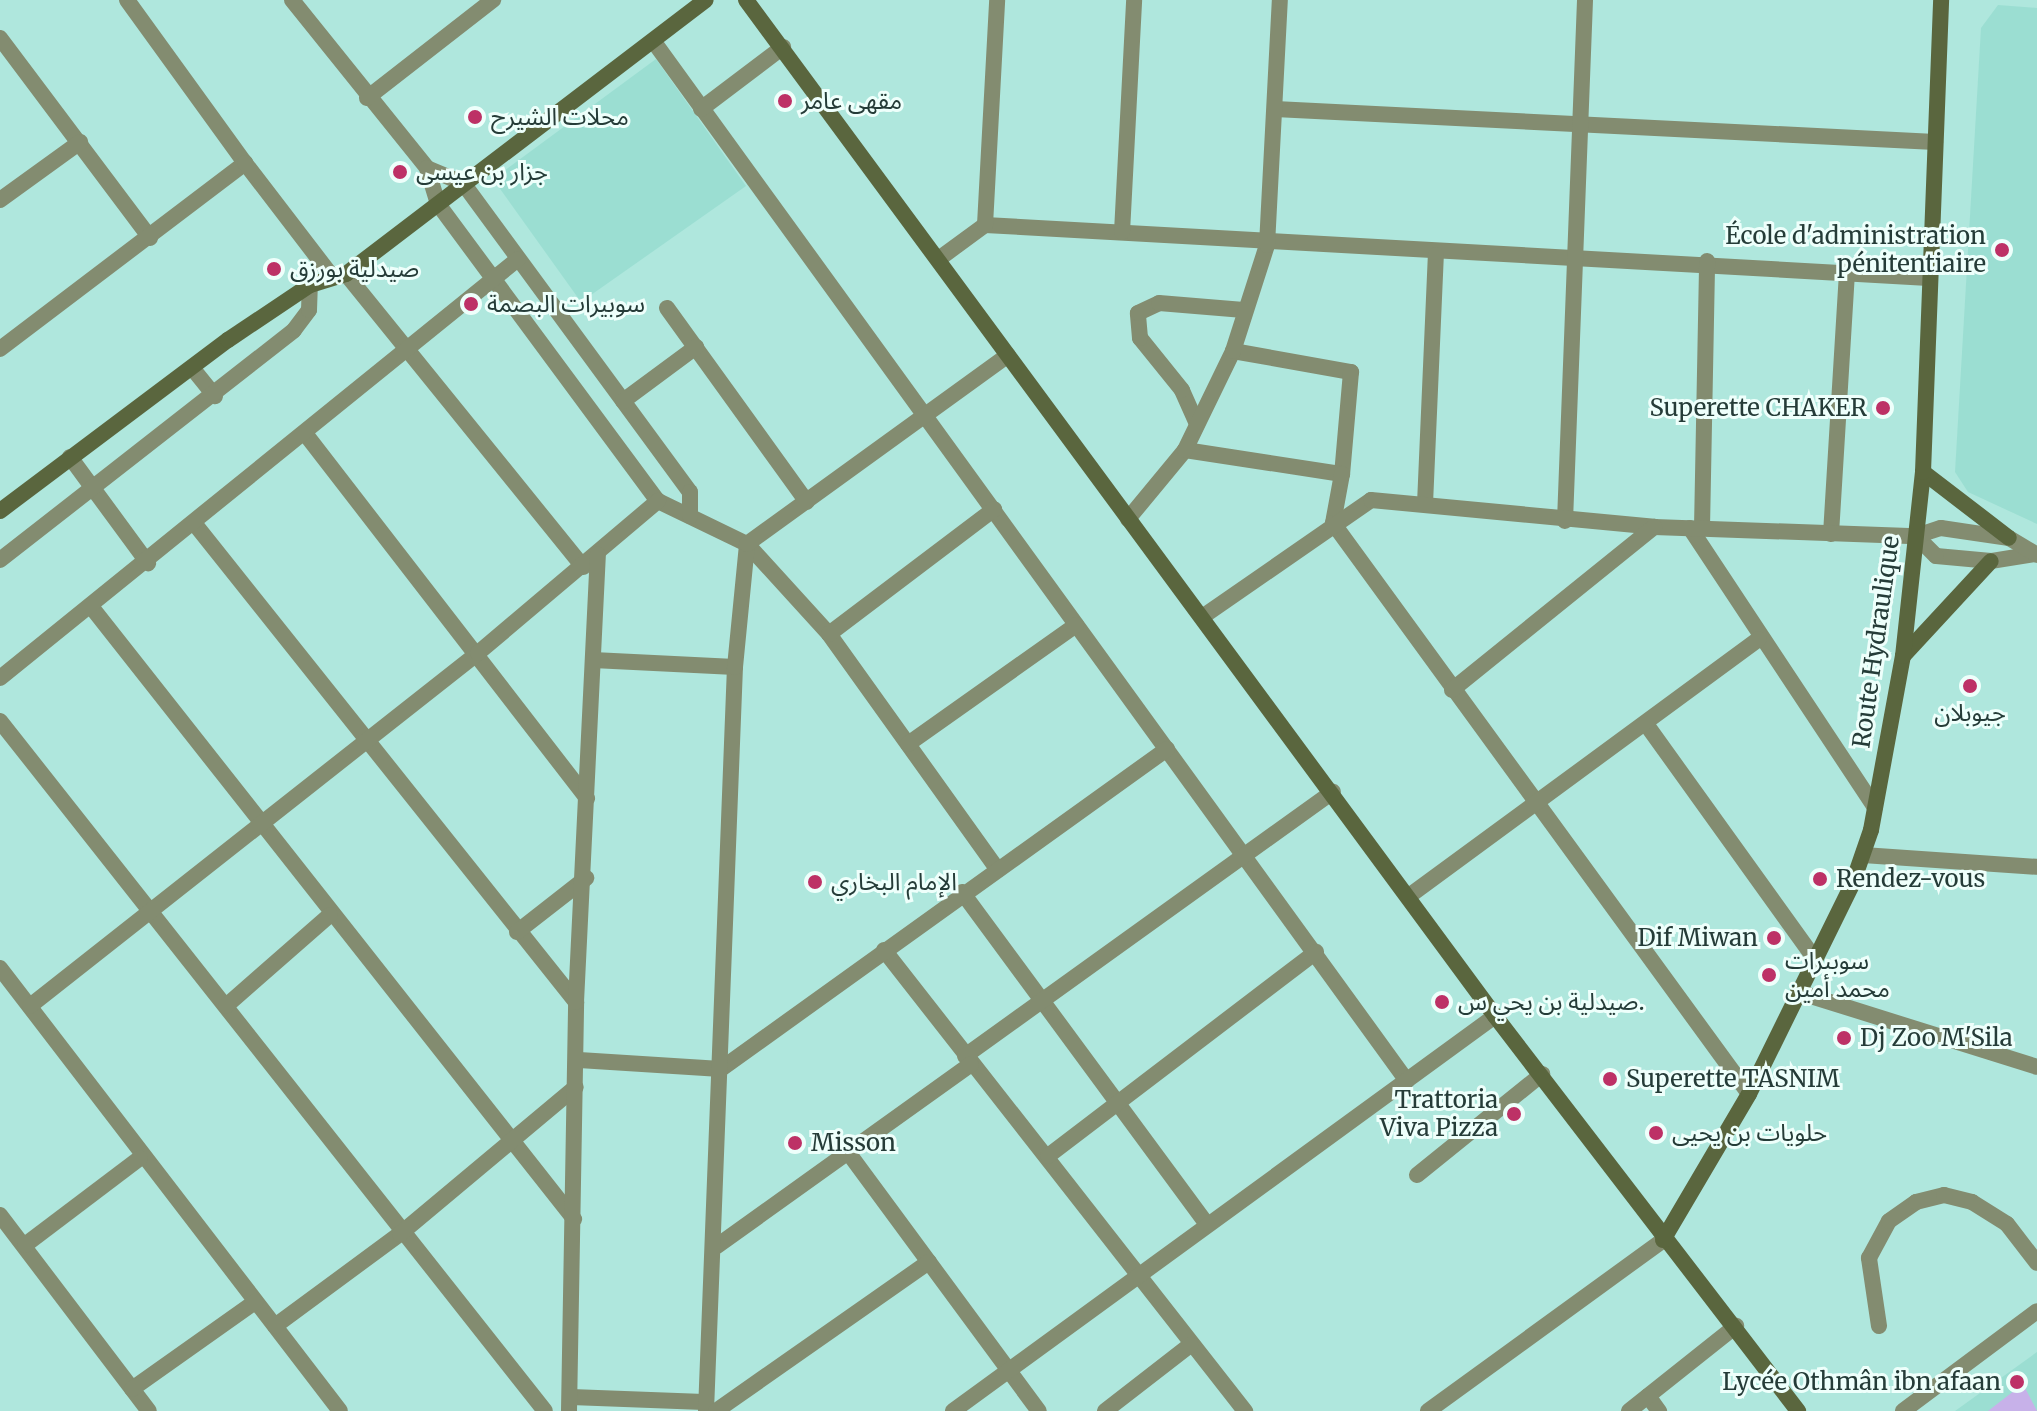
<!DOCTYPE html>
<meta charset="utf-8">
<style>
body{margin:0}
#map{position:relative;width:2037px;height:1411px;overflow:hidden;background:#afe7dd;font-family:Merriweather,"Noto Sans Arabic",serif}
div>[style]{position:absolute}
.built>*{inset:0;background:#9bded2}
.green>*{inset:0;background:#c7b1e9}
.minor>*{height:16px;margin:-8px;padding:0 8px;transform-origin:8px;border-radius:8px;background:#838c70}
.tertiary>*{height:16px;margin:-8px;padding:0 8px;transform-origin:8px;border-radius:8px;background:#838c70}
.secondary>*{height:16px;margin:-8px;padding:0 8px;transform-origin:8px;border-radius:8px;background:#5a663e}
.dots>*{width:22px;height:22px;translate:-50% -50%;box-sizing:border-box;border:4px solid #eefffb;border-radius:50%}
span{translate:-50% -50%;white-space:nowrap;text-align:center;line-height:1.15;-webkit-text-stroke:6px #eefffb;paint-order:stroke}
.poi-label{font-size:24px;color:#253c38}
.left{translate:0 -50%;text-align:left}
.right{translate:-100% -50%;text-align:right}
.street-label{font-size:24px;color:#253c38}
</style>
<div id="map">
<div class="built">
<div style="clip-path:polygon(1998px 5px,2037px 8px,2037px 524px,1968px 492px,1955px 472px,1981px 28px)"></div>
<div style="clip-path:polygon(656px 59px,746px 186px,581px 302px,493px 179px)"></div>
<div style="clip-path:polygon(2037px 1352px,2037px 1411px,1955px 1411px)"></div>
</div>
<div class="green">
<div style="clip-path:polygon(2023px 1384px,2037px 1411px,1988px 1411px)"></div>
</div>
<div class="minor">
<div style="left:127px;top:0;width:201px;rotate:54.1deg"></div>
<div style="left:292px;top:0;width:216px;rotate:51.2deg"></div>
<div style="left:427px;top:168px;width:38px;rotate:73deg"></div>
<div style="left:438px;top:204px;width:370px;rotate:53.5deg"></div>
<div style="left:658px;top:501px;width:99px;rotate:25.8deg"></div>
<div style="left:747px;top:544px;width:122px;rotate:47.7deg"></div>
<div style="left:829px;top:634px;width:290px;rotate:54.4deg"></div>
<div style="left:0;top:38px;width:250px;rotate:53.1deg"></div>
<div style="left:654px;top:42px;width:1283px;rotate:54.07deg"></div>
<div style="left:367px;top:98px;width:160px;rotate:-37.9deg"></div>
<div style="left:701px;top:109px;width:103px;rotate:-37.1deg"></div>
<div style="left:1275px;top:109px;width:661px;rotate:2.86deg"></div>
<div style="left:427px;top:168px;width:39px;rotate:23deg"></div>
<div style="left:463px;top:183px;width:383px;rotate:53.7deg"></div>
<div style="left:690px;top:492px;width:24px;rotate:90deg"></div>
<div style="left:0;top:200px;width:99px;rotate:-35.9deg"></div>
<div style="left:985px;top:225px;width:945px;rotate:3.21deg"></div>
<div style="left:1122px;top:232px;width:232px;rotate:-87deg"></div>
<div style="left:940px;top:258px;width:56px;rotate:-36.3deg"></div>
<div style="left:985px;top:225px;width:225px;rotate:-86.9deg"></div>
<div style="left:346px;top:274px;width:377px;rotate:51deg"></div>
<div style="left:667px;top:308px;width:239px;rotate:54.2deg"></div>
<div style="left:0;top:349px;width:308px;rotate:-37.2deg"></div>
<div style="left:245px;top:163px;width:141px;rotate:52.5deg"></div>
<div style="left:1233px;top:351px;width:120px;rotate:10.1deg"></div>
<div style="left:1351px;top:372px;width:102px;rotate:95deg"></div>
<div style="left:193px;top:369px;width:35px;rotate:51deg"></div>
<div style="left:623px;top:401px;width:91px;rotate:-36.5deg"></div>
<div style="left:1197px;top:424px;width:37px;rotate:-114deg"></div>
<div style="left:1182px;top:390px;width:67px;rotate:-128.9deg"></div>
<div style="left:1140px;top:338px;width:25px;rotate:-95deg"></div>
<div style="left:1138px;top:313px;width:23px;rotate:-25deg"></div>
<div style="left:1159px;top:303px;width:85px;rotate:4.7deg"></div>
<div style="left:307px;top:436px;width:458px;rotate:52.3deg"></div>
<div style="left:1185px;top:450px;width:159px;rotate:8.7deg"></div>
<div style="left:1342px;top:474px;width:50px;rotate:100.4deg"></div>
<div style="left:1333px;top:523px;width:706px;rotate:53.92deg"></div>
<div style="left:70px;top:457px;width:132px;rotate:53.7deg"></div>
<div style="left:1425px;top:504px;width:249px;rotate:-87.5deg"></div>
<div style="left:1565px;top:521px;width:521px;rotate:-87.8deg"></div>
<div style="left:194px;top:523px;width:613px;rotate:51.43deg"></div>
<div style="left:1690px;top:528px;width:335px;rotate:56.5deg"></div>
<div style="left:1702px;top:528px;width:267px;rotate:-88.9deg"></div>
<div style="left:1831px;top:534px;width:263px;rotate:-86.5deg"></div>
<div style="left:0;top:560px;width:373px;rotate:-38deg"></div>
<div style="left:294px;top:330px;width:25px;rotate:-53deg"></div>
<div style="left:309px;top:310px;width:25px;rotate:-88deg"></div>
<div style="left:93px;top:609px;width:777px;rotate:51.74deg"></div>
<div style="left:1205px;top:615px;width:202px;rotate:-34.7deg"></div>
<div style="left:1371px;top:500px;width:284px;rotate:5.4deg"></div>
<div style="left:1654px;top:527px;width:262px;rotate:2deg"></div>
<div style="left:829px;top:634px;width:207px;rotate:-37.1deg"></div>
<div style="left:593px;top:660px;width:142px;rotate:2.8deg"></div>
<div style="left:0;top:678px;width:666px;rotate:-38.97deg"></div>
<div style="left:1452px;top:690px;width:260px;rotate:-38.9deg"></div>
<div style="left:0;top:721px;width:879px;rotate:51.7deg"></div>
<div style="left:1646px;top:724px;width:288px;rotate:54.3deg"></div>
<div style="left:908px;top:744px;width:206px;rotate:-35.3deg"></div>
<div style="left:1863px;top:855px;width:174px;rotate:3.9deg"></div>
<div style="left:962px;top:892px;width:413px;rotate:53.6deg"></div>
<div style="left:1409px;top:896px;width:434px;rotate:-36.3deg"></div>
<div style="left:517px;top:932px;width:88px;rotate:-38deg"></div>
<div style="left:884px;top:950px;width:586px;rotate:51.94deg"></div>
<div style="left:0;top:968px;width:558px;rotate:52.49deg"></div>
<div style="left:1798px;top:992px;width:250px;rotate:17.4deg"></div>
<div style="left:30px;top:1006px;width:570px;rotate:-38.24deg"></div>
<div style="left:478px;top:653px;width:236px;rotate:-40.2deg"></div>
<div style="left:226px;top:1006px;width:138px;rotate:-41.2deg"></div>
<div style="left:965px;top:1056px;width:453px;rotate:-35.7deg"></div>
<div style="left:579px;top:1060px;width:142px;rotate:3.6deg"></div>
<div style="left:721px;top:1069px;width:549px;rotate:-35.66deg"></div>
<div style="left:850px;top:1155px;width:318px;rotate:53.6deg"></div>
<div style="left:1048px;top:1156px;width:337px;rotate:-37.3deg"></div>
<div style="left:1417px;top:1175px;width:161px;rotate:-38.9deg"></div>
<div style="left:0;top:1215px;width:246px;rotate:52.8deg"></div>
<div style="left:25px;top:1245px;width:144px;rotate:-37.1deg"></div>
<div style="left:717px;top:1246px;width:312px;rotate:-35.6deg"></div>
<div style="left:275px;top:1326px;width:155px;rotate:-36.4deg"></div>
<div style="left:400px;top:1234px;width:229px;rotate:-39.9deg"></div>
<div style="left:1879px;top:1326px;width:69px;rotate:-98.4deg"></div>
<div style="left:1869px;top:1258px;width:42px;rotate:-61.6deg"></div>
<div style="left:1889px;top:1221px;width:33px;rotate:-35deg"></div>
<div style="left:1916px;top:1202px;width:29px;rotate:-14deg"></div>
<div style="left:1944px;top:1195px;width:29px;rotate:14deg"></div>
<div style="left:1972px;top:1202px;width:41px;rotate:32.2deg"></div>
<div style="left:2007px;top:1224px;width:49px;rotate:52.4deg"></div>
<div style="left:132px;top:1389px;width:151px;rotate:-35.3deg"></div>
<div style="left:1648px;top:1396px;width:19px;rotate:54deg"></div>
<div style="left:571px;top:1397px;width:133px;rotate:2.2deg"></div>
<div style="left:569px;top:1411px;width:409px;rotate:-89deg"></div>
<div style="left:576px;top:1002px;width:448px;rotate:-87.2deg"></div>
<div style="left:706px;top:1411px;width:745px;rotate:-87.77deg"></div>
<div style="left:735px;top:667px;width:124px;rotate:-84.4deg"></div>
<div style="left:747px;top:544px;width:322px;rotate:-35.9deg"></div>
<div style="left:716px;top:1411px;width:260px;rotate:-35deg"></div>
<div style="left:953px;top:1411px;width:671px;rotate:-36.08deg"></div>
<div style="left:1105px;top:1411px;width:108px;rotate:-37.8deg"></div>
<div style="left:1428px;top:1411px;width:291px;rotate:-36deg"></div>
<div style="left:1629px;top:1411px;width:137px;rotate:-38.5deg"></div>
<div style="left:1903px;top:1411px;width:167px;rotate:-36.7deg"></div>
</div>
<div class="tertiary">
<div style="left:1128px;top:519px;width:89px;rotate:-50.4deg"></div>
<div style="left:1185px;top:450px;width:110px;rotate:-64.1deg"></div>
<div style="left:1233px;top:351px;width:111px;rotate:-72.2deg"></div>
<div style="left:1267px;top:245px;width:245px;rotate:-87deg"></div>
<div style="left:2035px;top:554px;width:45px;rotate:171deg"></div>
<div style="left:1991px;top:561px;width:55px;rotate:-174.8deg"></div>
<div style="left:1936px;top:556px;width:28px;rotate:-135deg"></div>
<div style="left:1916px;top:536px;width:26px;rotate:-18deg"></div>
<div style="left:1941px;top:528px;width:69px;rotate:8.4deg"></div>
<div style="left:2009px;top:538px;width:33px;rotate:31deg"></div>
</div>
<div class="secondary">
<div style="left:746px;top:0;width:1262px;rotate:53.6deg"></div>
<div style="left:1495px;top:1016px;width:498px;rotate:52.5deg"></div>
<div style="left:1923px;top:472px;width:108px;rotate:37.5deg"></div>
<div style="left:0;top:511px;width:285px;rotate:-36.9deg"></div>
<div style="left:228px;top:340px;width:99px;rotate:-33.9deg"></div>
<div style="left:310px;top:285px;width:38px;rotate:-17deg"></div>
<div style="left:346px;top:274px;width:452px;rotate:-37.3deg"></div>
<div style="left:1903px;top:656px;width:129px;rotate:-47.2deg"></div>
<div style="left:1663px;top:1240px;width:169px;rotate:-59.5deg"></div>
<div style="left:1749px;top:1094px;width:233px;rotate:-63.8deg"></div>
<div style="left:1852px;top:885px;width:58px;rotate:-70.9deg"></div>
<div style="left:1871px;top:830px;width:177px;rotate:-79.6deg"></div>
<div style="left:1903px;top:656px;width:185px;rotate:-83.8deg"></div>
<div style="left:1923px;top:472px;width:472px;rotate:-87.8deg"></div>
</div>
<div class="dots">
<div style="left:785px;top:101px;background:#bd3166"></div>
<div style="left:475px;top:117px;background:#bd3166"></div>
<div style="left:400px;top:172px;background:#bd3166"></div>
<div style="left:2002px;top:250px;background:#bd3166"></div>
<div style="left:274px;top:269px;background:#bd3166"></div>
<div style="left:471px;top:304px;background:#bd3166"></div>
<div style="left:1883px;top:408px;background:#bd3166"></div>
<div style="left:1970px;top:686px;background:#bd3166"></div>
<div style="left:1820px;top:879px;background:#bd3166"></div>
<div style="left:815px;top:882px;background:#bd3166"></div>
<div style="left:1774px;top:938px;background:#bd3166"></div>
<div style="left:1769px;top:975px;background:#bd3166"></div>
<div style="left:1442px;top:1002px;background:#bd3166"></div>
<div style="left:1844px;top:1038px;background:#bd3166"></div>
<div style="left:1610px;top:1079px;background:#bd3166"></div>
<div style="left:1514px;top:1114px;background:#bd3166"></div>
<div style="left:1656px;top:1133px;background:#bd3166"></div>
<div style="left:795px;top:1143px;background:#bd3166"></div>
<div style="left:2017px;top:1382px;background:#bd3166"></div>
</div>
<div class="poi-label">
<span class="left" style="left:801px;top:101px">مقهى عامر</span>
<span class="left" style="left:491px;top:117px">محلات الشيرح</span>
<span class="left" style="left:416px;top:172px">جزار بن عيسى</span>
<span class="right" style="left:1986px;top:250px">École d'administration<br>pénitentiaire</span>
<span class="left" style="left:290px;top:269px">صيدلية بورزق</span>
<span class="left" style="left:487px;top:304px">سوبيرات البصمة</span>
<span class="right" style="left:1867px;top:408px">Superette CHAKER</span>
<span style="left:1970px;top:713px">جيوبلان</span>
<span class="left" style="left:1836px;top:879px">Rendez-vous</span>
<span class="left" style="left:831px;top:882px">الإمام البخاري</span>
<span class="right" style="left:1758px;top:938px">Dif Miwan</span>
<span class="left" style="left:1785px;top:975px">سوبيرات<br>محمد أمين</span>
<span class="left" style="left:1458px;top:1002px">صيدلية بن يحي س.</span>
<span class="left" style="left:1860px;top:1038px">Dj Zoo M'Sila</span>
<span class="left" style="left:1626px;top:1079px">Superette TASNIM</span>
<span class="right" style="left:1498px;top:1114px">Trattoria<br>Viva Pizza</span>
<span class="left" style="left:1672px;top:1133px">حلويات بن يحيى</span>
<span class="left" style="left:811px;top:1143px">Misson</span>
<span class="right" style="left:2001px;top:1382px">Lycée Othmân ibn afaan</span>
</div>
<div class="street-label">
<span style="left:1876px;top:642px;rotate:-82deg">Route Hydraulique</span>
</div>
</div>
